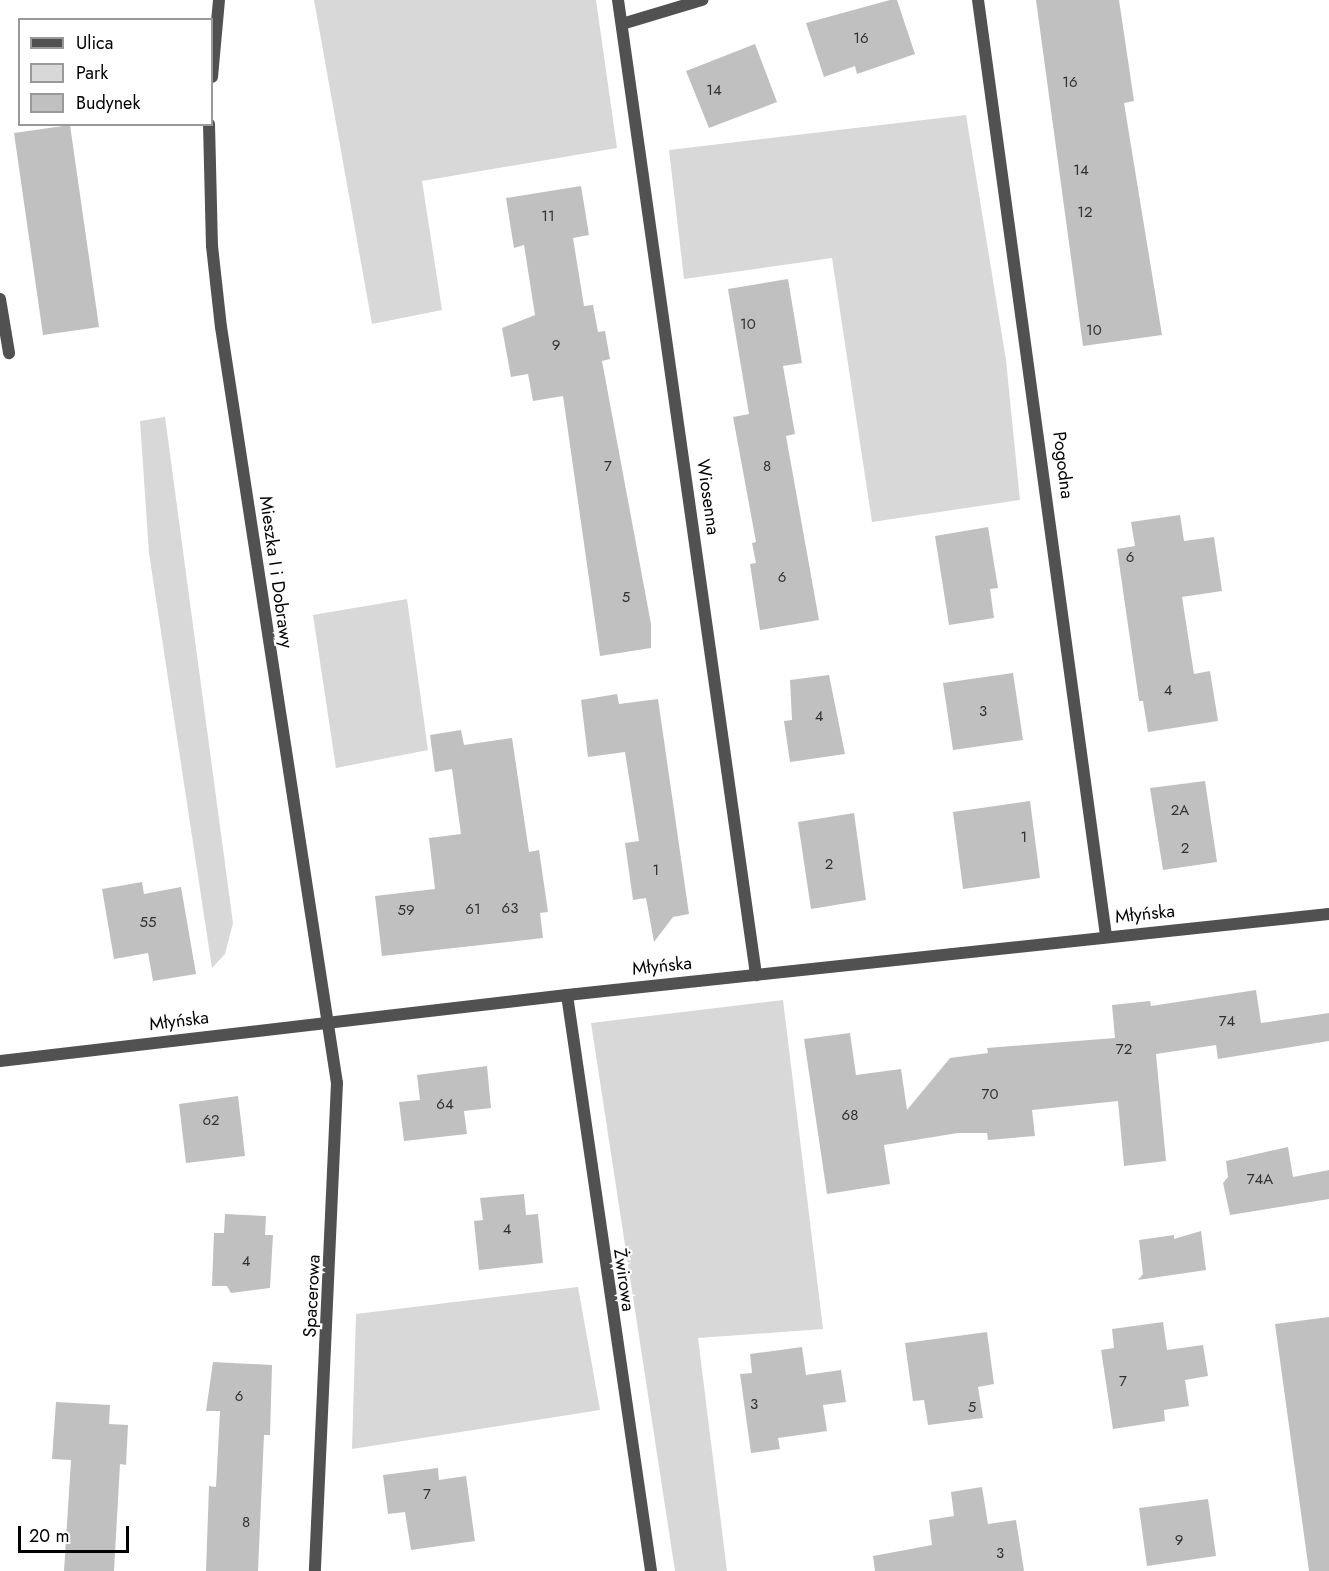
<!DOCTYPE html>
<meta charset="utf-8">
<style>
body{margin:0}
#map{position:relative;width:1329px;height:1571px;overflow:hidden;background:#fff;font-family:Jost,sans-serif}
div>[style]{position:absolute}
.green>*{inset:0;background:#d8d8d8}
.building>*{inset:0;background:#c0c0c0}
.minor>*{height:12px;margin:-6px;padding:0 6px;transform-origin:6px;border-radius:6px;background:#515151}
span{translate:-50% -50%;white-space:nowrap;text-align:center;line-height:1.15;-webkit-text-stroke:4.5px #fff;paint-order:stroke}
.number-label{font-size:15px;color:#303030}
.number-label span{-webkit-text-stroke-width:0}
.street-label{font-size:18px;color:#000}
.legend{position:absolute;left:18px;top:18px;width:195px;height:108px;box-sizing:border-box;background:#fff;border:2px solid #999;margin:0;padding:8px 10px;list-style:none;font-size:18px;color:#000}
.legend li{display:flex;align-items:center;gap:12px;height:30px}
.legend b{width:30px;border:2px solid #999}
.scale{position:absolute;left:18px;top:1526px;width:111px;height:27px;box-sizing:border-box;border:3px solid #000;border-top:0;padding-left:8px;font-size:18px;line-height:21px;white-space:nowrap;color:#000;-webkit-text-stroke:4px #fff;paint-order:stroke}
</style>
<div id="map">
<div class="green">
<div style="clip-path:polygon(314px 0,596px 0,617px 148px,422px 181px,442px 310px,372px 324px)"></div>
<div style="clip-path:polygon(966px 115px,1006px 360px,1020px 500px,872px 522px,832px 258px,684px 279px,669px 150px)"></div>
<div style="clip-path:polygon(165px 417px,233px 923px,225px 954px,212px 968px,149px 553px,140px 421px)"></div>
<div style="clip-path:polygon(407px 599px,428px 750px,336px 768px,313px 615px)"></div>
<div style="clip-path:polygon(783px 1000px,823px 1329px,698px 1338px,727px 1571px,675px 1571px,591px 1023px)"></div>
<div style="clip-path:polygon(578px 1287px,600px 1410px,352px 1449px,356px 1314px)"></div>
</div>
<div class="building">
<div style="clip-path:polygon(890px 0,897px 0,915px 54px,857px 74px,855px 66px,824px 77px,806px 23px)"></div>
<div style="clip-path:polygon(1036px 0,1119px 0,1134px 101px,1124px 103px,1162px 335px,1083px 346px)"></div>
<div style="clip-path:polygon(755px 44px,777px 102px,709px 128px,686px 71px)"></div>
<div style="clip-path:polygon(70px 125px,99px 327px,43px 335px,14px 133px)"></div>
<div style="clip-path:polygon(581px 186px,589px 235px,573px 238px,584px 306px,593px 305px,598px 332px,605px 331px,610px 359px,602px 361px,651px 624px,651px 648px,600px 656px,563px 396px,533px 401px,528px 374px,511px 377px,502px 328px,535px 315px,524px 245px,514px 248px,506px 198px)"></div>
<div style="clip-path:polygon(788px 279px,802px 363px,783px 366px,795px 434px,786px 436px,819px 620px,760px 630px,750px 564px,756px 563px,752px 543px,756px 542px,733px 417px,749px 414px,728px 289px)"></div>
<div style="clip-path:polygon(1180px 515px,1184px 541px,1214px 537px,1222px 591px,1182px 597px,1194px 674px,1210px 671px,1218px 721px,1148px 732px,1143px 701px,1139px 701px,1117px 549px,1135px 546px,1131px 522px)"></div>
<div style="clip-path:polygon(988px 527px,998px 588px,990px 589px,994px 618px,949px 625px,935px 536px)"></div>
<div style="clip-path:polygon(1013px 673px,1023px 740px,953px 750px,943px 683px)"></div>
<div style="clip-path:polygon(829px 675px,845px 754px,790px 762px,784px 721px,792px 720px,790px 680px)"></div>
<div style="clip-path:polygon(617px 694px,619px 704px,658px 699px,689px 914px,673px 917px,654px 942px,646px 898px,633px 900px,625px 843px,639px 841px,625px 752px,588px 757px,581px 700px)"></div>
<div style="clip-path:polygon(461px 730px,464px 745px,512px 738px,529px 852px,539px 850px,548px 912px,540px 913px,543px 938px,382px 956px,375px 896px,435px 889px,429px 838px,461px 834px,452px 769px,435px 772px,430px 735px)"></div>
<div style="clip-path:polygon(1205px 781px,1217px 862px,1163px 870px,1150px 788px)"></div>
<div style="clip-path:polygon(1030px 801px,1040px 878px,963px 889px,953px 812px)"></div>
<div style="clip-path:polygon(854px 813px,866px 900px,811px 909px,798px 822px)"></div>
<div style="clip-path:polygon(142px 882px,144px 894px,181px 887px,196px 974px,153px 981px,148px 953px,114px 959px,102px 889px)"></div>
<div style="clip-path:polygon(1256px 990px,1261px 1023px,1329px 1013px,1329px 1041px,1218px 1059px,1216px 1045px,1156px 1054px,1166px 1161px,1124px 1166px,1118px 1101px,1032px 1110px,1035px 1136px,988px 1140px,987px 1133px,958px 1133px,884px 1145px,890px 1184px,827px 1194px,804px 1039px,850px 1033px,856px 1075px,901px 1069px,907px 1110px,950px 1058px,988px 1053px,987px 1048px,1115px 1038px,1112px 1005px,1150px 1001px,1151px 1006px)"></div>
<div style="clip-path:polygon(487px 1066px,491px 1108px,464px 1111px,467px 1134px,404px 1141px,399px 1102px,420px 1100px,417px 1075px)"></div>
<div style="clip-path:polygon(238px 1096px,245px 1156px,186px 1163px,179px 1104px)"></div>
<div style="clip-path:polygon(1288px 1147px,1293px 1177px,1329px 1170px,1329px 1199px,1230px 1215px,1223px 1183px,1228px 1177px,1226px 1161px)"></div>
<div style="clip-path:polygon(524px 1194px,526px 1215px,538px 1214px,543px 1263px,479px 1270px,474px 1221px,483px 1220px,480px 1198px)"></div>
<div style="clip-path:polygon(225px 1214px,266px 1216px,265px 1235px,273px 1235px,270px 1288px,231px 1293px,227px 1286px,212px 1286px,214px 1233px,224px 1233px)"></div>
<div style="clip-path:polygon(1201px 1231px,1206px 1270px,1138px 1280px,1143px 1274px,1139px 1240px,1174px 1235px,1174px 1239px)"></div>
<div style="clip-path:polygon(1329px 1317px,1329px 1571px,1309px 1571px,1275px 1324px)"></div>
<div style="clip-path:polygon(1163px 1322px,1167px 1350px,1203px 1345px,1208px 1376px,1185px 1380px,1189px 1406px,1164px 1410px,1165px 1421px,1113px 1429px,1101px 1350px,1114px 1348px,1112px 1329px)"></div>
<div style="clip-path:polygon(987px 1332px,994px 1384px,978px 1387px,983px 1418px,928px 1425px,924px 1400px,913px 1401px,905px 1343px)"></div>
<div style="clip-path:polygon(802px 1347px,806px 1375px,841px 1370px,846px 1402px,823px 1405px,827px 1431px,778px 1438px,780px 1449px,751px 1453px,740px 1374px,752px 1373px,750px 1354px)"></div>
<div style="clip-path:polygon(213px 1362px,272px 1365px,270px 1435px,264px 1435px,258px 1571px,206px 1571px,209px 1486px,216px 1487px,220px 1411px,206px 1411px)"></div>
<div style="clip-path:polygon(56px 1402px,110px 1405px,109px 1424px,128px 1425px,126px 1465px,120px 1464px,114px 1571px,64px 1571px,71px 1460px,52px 1459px)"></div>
<div style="clip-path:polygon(438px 1468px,439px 1480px,466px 1476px,475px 1541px,411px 1550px,405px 1512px,388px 1514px,383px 1475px)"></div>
<div style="clip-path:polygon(982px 1487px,988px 1524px,1016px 1520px,1024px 1571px,875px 1571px,873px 1556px,932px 1545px,929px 1520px,954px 1516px,951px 1492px)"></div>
<div style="clip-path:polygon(1208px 1499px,1216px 1556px,1147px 1566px,1139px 1508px)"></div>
</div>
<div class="minor">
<div style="left:618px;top:0;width:985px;rotate:81.94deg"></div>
<div style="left:978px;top:0;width:945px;rotate:82.21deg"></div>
<div style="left:622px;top:24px;width:84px;rotate:-16.7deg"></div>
<div style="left:212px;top:77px;width:77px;rotate:-84.8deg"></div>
<div style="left:209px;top:124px;width:122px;rotate:88.6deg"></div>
<div style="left:212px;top:246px;width:81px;rotate:83.7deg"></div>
<div style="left:221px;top:327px;width:765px;rotate:81.28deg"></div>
<div style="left:337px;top:1083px;width:488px;rotate:92.6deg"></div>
<div style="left:0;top:299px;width:55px;rotate:80.5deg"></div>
<div style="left:567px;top:995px;width:582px;rotate:81.7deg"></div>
<div style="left:0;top:1061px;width:571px;rotate:-6.64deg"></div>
<div style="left:567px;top:995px;width:766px;rotate:-6.07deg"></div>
</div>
<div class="number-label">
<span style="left:861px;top:39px">16</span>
<span style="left:1070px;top:83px">16</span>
<span style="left:714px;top:91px">14</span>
<span style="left:1081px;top:171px">14</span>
<span style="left:1085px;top:213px">12</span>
<span style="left:548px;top:217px">11</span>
<span style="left:748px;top:325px">10</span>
<span style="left:1094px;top:331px">10</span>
<span style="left:556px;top:346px">9</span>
<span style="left:608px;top:467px">7</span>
<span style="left:767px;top:467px">8</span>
<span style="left:1130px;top:558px">6</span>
<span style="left:782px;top:578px">6</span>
<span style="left:626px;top:598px">5</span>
<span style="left:1168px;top:691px">4</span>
<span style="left:983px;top:712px">3</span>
<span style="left:819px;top:717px">4</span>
<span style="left:1180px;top:811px">2A</span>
<span style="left:1024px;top:838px">1</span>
<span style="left:1185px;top:849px">2</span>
<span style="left:829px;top:865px">2</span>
<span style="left:656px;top:871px">1</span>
<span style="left:510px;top:909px">63</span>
<span style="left:473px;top:910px">61</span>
<span style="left:406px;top:911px">59</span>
<span style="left:148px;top:923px">55</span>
<span style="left:1227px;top:1022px">74</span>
<span style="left:1124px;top:1050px">72</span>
<span style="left:990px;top:1095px">70</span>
<span style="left:445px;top:1105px">64</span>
<span style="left:850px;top:1116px">68</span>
<span style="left:211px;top:1121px">62</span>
<span style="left:1260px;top:1180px">74A</span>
<span style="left:507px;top:1230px">4</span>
<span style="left:246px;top:1262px">4</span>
<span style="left:1123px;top:1382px">7</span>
<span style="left:239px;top:1397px">6</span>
<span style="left:754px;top:1405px">3</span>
<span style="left:972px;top:1408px">5</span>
<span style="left:427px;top:1495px">7</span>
<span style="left:246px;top:1523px">8</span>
<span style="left:1179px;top:1541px">9</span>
<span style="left:1000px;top:1554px">3</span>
</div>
<div class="street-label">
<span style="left:1063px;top:465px;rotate:83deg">Pogodna</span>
<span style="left:708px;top:497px;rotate:82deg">Wiosenna</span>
<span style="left:276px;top:572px;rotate:82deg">Mieszka I i Dobrawy</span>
<span style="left:1145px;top:914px;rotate:-6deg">Młyńska</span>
<span style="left:662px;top:966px;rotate:-6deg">Młyńska</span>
<span style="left:179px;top:1021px;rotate:-7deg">Młyńska</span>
<span style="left:624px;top:1280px;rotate:82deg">Żwirowa</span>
<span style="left:312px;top:1296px;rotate:-87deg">Spacerowa</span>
</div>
<ul class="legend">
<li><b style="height:8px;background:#515151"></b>Ulica</li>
<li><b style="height:16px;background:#d8d8d8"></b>Park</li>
<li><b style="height:16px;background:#c0c0c0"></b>Budynek</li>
</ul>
<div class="scale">20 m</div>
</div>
